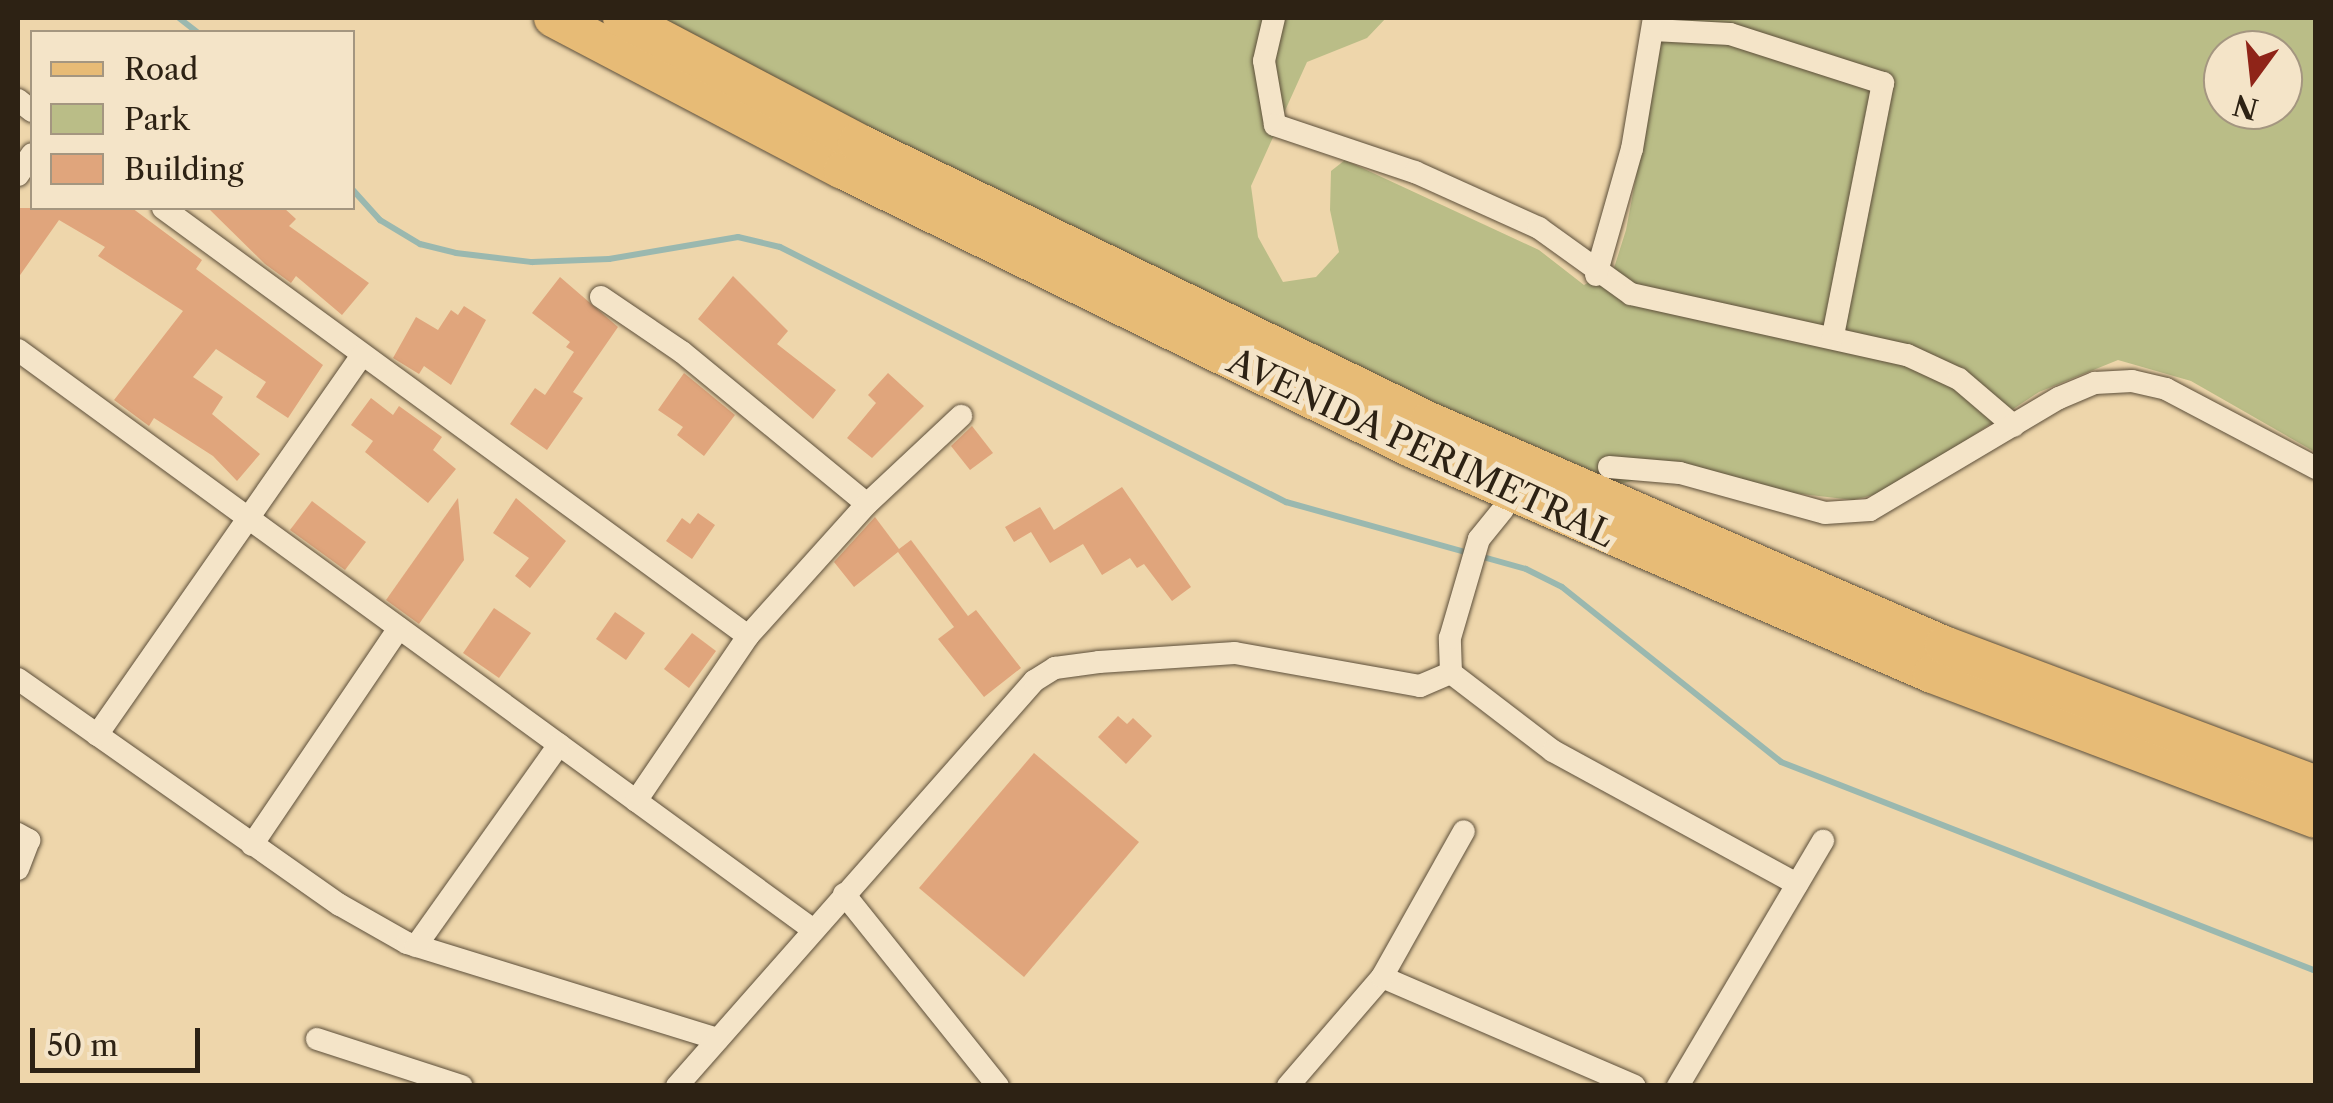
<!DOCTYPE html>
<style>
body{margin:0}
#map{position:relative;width:2333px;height:1103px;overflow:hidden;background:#eed6ab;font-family:"Libre Caslon Text",serif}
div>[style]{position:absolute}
.green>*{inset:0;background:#babd87}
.stream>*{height:6px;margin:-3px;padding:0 3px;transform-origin:3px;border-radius:3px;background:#9ab8af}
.building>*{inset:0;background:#e0a57c}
.roads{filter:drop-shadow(0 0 2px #5d4f3a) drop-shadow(0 0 2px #5d4f3a)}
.street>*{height:22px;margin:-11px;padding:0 11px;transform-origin:11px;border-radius:11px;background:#f4e4c8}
.primary>*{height:38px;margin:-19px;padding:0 19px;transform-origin:19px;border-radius:19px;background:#e7bb76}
span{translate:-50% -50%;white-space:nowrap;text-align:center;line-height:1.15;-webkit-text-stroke:10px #f4e4c8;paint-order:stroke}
.street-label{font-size:35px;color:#2d2214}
.frame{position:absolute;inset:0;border:20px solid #2d2214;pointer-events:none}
.legend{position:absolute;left:30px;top:30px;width:325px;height:180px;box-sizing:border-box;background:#f4e4c8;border:2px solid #a49680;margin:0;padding:12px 18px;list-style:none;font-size:30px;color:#2d2214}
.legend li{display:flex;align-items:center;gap:20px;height:50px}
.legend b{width:50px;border:2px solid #a49680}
.north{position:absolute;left:2203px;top:30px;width:100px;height:100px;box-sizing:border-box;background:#f4e4c8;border:2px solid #a49680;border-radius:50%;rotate:195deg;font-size:28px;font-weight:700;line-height:40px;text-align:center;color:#2d2214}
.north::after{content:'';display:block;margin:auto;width:35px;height:45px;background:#8f2418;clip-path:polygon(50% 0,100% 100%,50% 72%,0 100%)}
.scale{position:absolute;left:30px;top:1028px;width:170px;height:45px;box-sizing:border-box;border:5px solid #2d2214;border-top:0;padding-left:12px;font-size:30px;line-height:35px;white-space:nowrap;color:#2d2214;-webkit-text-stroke:8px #f4e4c8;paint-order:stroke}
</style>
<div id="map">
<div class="green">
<div style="clip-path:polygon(evenodd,623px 18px,1386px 18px,1367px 38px,1307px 62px,1251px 186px,1258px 237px,1283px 282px,1316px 277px,1339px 252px,1330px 210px,1331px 171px,1345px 160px,1539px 250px,1584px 285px,1614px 268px,1626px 230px,1666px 18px,2315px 18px,2315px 452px,2191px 381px,2118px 360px,2039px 392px,1889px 491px,1853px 500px,1650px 476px,1594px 491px,623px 18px,2223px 50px,2283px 50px,2283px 110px,2223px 110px,2223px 50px)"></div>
</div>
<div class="stream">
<div style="left:179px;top:18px;width:23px;rotate:38deg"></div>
<div style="left:352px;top:189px;width:42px;rotate:47.9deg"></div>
<div style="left:380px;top:220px;width:47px;rotate:31deg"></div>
<div style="left:420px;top:244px;width:37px;rotate:14deg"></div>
<div style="left:456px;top:253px;width:77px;rotate:6.8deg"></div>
<div style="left:532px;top:262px;width:77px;rotate:-2.2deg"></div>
<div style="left:609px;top:259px;width:131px;rotate:-9.7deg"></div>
<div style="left:738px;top:237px;width:43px;rotate:13.4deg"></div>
<div style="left:780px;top:247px;width:567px;rotate:26.75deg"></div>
<div style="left:1286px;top:502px;width:249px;rotate:15.6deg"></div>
<div style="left:1526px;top:569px;width:40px;rotate:26.6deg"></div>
<div style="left:1562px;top:587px;width:280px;rotate:38.6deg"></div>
<div style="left:1781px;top:762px;width:574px;rotate:21.34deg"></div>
</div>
<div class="building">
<div style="clip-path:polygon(18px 208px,132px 208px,202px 260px,196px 269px,323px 365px,288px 418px,256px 397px,266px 382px,216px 349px,193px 377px,223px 397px,212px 414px,260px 454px,237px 481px,213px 456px,154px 418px,149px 426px,114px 400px,183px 311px,98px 256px,105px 247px,59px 220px,18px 278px)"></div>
<div style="clip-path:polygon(208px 208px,284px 208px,296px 219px,289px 226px,369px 283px,342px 315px,296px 276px,291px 283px,265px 264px)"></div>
<div style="clip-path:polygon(733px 276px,788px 331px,777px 344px,836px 390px,813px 419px,698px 319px)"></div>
<div style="clip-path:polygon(560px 277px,618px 327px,573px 392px,583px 398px,547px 450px,510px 424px,535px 388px,545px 395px,574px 352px,566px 347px,570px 342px,532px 313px)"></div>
<div style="clip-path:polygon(464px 306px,486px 320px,451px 385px,424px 366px,419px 374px,393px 358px,416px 317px,438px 330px,451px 310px,458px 315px)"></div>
<div style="clip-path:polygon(684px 373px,735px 415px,704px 456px,677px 435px,683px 427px,658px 410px)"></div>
<div style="clip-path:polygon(888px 373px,924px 406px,872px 458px,847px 438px,876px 403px,868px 395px)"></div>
<div style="clip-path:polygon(371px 398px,393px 415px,399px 406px,442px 437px,433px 450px,456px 469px,428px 503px,365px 452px,373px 441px,351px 425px)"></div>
<div style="clip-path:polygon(972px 426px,993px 453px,970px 470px,951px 446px)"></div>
<div style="clip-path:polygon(1122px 487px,1191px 587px,1172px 601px,1144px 564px,1137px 568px,1130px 558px,1102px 575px,1083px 544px,1050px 563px,1031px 532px,1014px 542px,1005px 527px,1040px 507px,1054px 530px)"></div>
<div style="clip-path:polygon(458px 498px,464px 560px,419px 624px,386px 600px)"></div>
<div style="clip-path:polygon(516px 498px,566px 541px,530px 588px,515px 576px,529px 558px,493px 533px)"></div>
<div style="clip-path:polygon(312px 501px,366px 542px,345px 570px,290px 530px)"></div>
<div style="clip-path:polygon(698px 513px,715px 525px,692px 559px,666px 541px,682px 518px,690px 524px)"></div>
<div style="clip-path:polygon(875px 517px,899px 549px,911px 540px,968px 616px,976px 610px,1021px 668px,984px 697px,938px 639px,954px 627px,898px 552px,854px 587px,834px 562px)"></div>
<div style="clip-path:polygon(494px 608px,531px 633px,499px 678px,463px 653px)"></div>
<div style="clip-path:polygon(615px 612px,645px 633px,626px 660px,596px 639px)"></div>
<div style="clip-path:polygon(692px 633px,716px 651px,689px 688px,664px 669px)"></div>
<div style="clip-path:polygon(1118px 716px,1127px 724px,1133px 718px,1152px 736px,1126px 764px,1098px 737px)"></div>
<div style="clip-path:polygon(1034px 753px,1139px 842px,1024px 977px,919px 888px)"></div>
</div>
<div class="roads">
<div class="street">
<div style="left:1274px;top:18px;width:44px;rotate:103.1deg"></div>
<div style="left:1264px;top:61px;width:65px;rotate:80.2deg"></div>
<div style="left:1275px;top:125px;width:148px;rotate:18.6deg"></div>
<div style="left:1415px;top:172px;width:136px;rotate:24.3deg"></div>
<div style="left:1539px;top:228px;width:113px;rotate:35.7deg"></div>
<div style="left:1631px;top:294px;width:283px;rotate:12.5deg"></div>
<div style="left:1907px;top:355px;width:57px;rotate:24.8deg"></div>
<div style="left:1959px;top:379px;width:72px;rotate:40.5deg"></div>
<div style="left:1653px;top:30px;width:77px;rotate:3deg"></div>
<div style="left:1730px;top:34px;width:161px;rotate:17.8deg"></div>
<div style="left:1883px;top:83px;width:258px;rotate:101.2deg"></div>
<div style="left:18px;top:100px;width:18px;rotate:38deg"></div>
<div style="left:18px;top:175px;width:25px;rotate:-56deg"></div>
<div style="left:163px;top:208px;width:725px;rotate:36.19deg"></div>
<div style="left:1596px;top:275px;width:131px;rotate:-74.1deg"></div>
<div style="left:1632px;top:149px;width:133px;rotate:-80.5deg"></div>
<div style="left:601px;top:297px;width:98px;rotate:34.2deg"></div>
<div style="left:682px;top:352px;width:239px;rotate:39.4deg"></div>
<div style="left:18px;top:350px;width:983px;rotate:36.1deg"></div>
<div style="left:1609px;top:467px;width:71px;rotate:4.8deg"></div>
<div style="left:1680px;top:473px;width:150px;rotate:15.4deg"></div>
<div style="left:1825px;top:513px;width:45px;rotate:-3.8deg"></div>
<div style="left:1870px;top:510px;width:220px;rotate:-30.7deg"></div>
<div style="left:2059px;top:398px;width:39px;rotate:-23deg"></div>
<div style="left:2095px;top:383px;width:37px;rotate:-3deg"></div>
<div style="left:2132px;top:381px;width:35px;rotate:13deg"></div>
<div style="left:2166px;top:389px;width:170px;rotate:27.8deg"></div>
<div style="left:1451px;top:673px;width:128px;rotate:37.4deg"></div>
<div style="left:1553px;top:751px;width:278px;rotate:28.6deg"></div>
<div style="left:18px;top:679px;width:393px;rotate:35.1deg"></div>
<div style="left:340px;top:905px;width:77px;rotate:29.6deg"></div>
<div style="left:407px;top:943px;width:325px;rotate:17.2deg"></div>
<div style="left:97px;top:735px;width:463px;rotate:-55.1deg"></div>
<div style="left:636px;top:801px;width:199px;rotate:-55.8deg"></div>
<div style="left:748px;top:636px;width:178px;rotate:-48deg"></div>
<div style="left:867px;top:504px;width:129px;rotate:-43.1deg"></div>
<div style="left:18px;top:834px;width:13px;rotate:29deg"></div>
<div style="left:29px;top:840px;width:31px;rotate:111deg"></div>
<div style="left:252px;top:845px;width:262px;rotate:-55.9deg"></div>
<div style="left:844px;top:894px;width:246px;rotate:51.3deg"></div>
<div style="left:416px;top:946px;width:247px;rotate:-54.6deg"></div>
<div style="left:1382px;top:977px;width:275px;rotate:23.3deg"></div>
<div style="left:317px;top:1039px;width:152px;rotate:18deg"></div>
<div style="left:677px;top:1086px;width:540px;rotate:-48.6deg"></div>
<div style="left:1034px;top:681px;width:25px;rotate:-32deg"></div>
<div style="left:1055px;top:668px;width:44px;rotate:-7.8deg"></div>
<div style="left:1099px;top:662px;width:136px;rotate:-3.8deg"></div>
<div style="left:1235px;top:653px;width:188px;rotate:10.1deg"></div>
<div style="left:1420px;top:686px;width:34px;rotate:-23deg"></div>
<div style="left:1451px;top:673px;width:35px;rotate:-92deg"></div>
<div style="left:1450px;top:638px;width:103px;rotate:-73.7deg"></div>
<div style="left:1479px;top:539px;width:38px;rotate:-51deg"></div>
<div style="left:1288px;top:1086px;width:144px;rotate:-49.2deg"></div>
<div style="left:1382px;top:977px;width:167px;rotate:-60.7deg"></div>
<div style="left:1678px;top:1086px;width:285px;rotate:-59.4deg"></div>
</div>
<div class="primary">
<div style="left:553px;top:18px;width:327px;rotate:27.7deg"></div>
<div style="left:843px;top:170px;width:637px;rotate:26.08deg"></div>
<div style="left:1415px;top:450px;width:563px;rotate:23.43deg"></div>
<div style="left:1932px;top:674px;width:410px;rotate:20.7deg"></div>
<div style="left:622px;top:18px;width:266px;rotate:27.8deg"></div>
<div style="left:857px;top:142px;width:636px;rotate:26deg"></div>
<div style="left:1429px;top:421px;width:562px;rotate:23.51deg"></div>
<div style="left:1944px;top:645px;width:397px;rotate:20.6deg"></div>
</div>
</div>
<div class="street-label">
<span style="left:1421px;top:448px;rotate:25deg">AVENIDA PERIMETRAL</span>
</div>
<div class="frame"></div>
<ul class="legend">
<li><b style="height:12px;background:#e7bb76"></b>Road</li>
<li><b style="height:28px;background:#babd87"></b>Park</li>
<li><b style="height:28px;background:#e0a57c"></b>Building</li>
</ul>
<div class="north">N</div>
<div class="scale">50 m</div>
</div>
